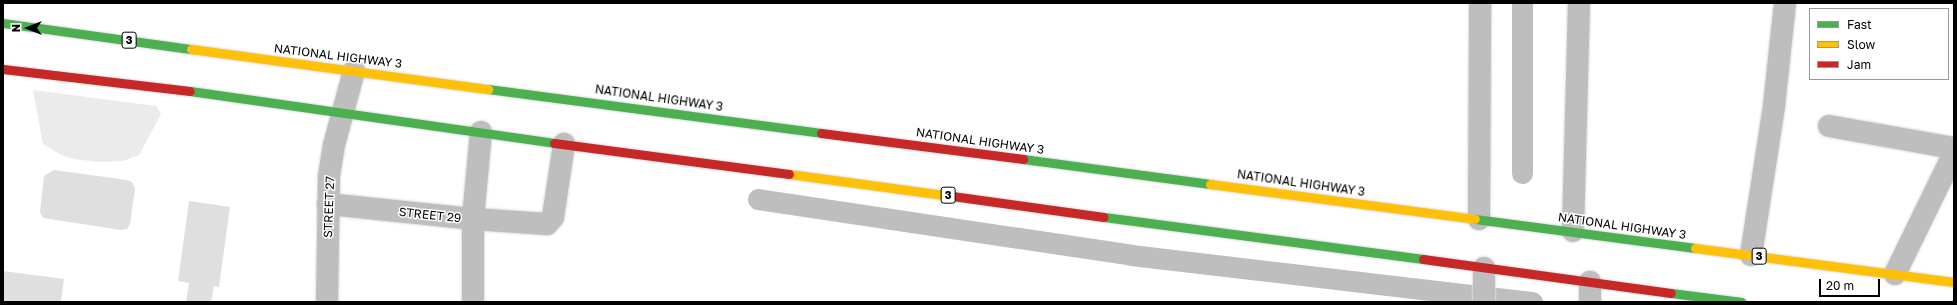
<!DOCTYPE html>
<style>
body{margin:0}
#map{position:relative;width:1957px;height:305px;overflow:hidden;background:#fff;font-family:"Golos Text",sans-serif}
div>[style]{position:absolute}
.green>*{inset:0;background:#ebebeb}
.canal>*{height:21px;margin:-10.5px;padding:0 10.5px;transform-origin:10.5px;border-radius:10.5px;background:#bebebe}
.building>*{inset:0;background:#dfdfdf}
.roads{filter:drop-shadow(0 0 1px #dbdbdb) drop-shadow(0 0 1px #dbdbdb)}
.street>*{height:22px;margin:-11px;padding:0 11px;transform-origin:11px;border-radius:11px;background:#bebebe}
.fast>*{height:9px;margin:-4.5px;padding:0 4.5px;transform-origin:4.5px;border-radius:4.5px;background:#4caf50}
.slow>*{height:9px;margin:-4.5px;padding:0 4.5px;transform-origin:4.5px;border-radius:4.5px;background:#ffc107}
.jam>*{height:9px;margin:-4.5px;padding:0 4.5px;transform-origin:4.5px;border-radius:4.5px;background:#c62828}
span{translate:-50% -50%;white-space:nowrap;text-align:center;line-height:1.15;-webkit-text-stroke:3px #fff;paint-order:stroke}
.shield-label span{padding:1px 3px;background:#fff;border:1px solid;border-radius:3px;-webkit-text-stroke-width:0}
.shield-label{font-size:11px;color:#000;font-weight:700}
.street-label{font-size:12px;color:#000}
.frame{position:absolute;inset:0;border:4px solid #000;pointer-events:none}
.legend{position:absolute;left:1809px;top:8px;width:140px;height:72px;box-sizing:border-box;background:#fff;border:1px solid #999;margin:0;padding:5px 7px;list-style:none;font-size:12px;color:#000}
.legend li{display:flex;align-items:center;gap:8px;height:20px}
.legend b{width:20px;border:1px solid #999}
.north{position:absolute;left:8px;top:8px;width:40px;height:40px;-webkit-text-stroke:3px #fff;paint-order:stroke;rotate:270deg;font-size:11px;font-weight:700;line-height:16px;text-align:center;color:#000}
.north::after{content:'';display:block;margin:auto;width:14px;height:18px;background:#000;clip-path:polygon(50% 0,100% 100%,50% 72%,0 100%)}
.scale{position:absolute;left:1819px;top:279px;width:61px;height:18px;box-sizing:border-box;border:2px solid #000;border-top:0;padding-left:5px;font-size:12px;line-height:14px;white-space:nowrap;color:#000;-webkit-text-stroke:3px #fff;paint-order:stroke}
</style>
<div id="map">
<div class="green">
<div style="clip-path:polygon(33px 90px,156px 106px,161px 114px,139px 155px,123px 161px,99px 162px,74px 159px,61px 155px,43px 144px)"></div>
</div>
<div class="canal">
<div style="left:1522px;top:3px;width:170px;rotate:90deg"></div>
<div style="left:758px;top:199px;width:377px;rotate:8.5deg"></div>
<div style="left:1131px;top:255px;width:404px;rotate:6.7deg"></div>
</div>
<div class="building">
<div style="clip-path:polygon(54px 170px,127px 180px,132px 182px,135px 188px,130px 224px,127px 229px,121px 230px,43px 218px,40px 212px,44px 176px)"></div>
<div style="clip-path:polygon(189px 201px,230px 207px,219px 287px,214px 286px,211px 302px,186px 302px,189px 283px,178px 281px)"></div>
<div style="clip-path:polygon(3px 271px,64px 279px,61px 302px,3px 302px)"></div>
</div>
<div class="roads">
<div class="street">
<div style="left:1829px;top:126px;width:127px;rotate:10deg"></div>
<div style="left:481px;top:132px;width:87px;rotate:95.3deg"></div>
<div style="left:473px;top:219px;width:74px;rotate:3.9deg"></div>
<div style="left:547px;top:224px;width:9px;rotate:-49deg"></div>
<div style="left:553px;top:217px;width:74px;rotate:-81.4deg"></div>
<div style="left:328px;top:204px;width:146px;rotate:5.9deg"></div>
<div style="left:473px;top:219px;width:83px;rotate:90deg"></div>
<div style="left:1479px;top:219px;width:216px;rotate:-89.7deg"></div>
<div style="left:1573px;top:231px;width:228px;rotate:-88.5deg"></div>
<div style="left:1751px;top:255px;width:151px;rotate:-81.2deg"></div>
<div style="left:1774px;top:106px;width:104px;rotate:-83.9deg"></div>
<div style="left:1895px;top:274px;width:135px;rotate:-64deg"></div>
<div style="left:1590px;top:282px;width:20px;rotate:90deg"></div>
<div style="left:327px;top:302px;width:126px;rotate:-89.1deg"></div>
<div style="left:329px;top:176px;width:31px;rotate:-81deg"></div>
<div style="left:334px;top:145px;width:77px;rotate:-74.9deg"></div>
<div style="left:1484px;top:302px;width:34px;rotate:-90deg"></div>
</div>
<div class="fast">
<div style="left:3px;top:23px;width:190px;rotate:7.9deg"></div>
<div style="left:488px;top:89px;width:336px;rotate:7.5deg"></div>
<div style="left:190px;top:91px;width:368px;rotate:8.1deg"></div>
<div style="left:1023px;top:159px;width:189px;rotate:7.6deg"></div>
<div style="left:1104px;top:217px;width:322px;rotate:7.5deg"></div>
<div style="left:1475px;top:219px;width:222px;rotate:7.5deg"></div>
<div style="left:1671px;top:293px;width:71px;rotate:7.3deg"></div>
</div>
<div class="slow">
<div style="left:191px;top:49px;width:300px;rotate:7.7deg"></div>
<div style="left:789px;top:174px;width:164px;rotate:7.7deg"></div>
<div style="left:1210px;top:184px;width:267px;rotate:7.5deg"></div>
<div style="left:1695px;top:248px;width:261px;rotate:7.5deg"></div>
</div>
<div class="jam">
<div style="left:3px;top:69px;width:188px;rotate:6.7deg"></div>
<div style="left:821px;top:133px;width:204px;rotate:7.3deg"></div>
<div style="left:554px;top:143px;width:237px;rotate:7.5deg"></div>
<div style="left:952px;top:196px;width:153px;rotate:7.9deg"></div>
<div style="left:1423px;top:259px;width:250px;rotate:7.8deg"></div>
</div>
</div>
<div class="shield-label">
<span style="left:129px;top:40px">3</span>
<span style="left:948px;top:195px">3</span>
<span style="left:1759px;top:256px">3</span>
</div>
<div class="street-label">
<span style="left:338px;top:56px;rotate:7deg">NATIONAL HIGHWAY 3</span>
<span style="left:659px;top:98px;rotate:8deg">NATIONAL HIGHWAY 3</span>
<span style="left:980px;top:141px;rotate:8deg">NATIONAL HIGHWAY 3</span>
<span style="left:1301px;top:183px;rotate:8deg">NATIONAL HIGHWAY 3</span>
<span style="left:329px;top:207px;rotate:-88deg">STREET 27</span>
<span style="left:430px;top:215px;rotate:6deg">STREET 29</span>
<span style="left:1622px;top:226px;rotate:8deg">NATIONAL HIGHWAY 3</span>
</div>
<div class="frame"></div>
<ul class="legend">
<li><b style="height:5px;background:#4caf50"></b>Fast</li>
<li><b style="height:5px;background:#ffc107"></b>Slow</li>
<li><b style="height:5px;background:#c62828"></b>Jam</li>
</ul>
<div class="north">N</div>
<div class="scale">20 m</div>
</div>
